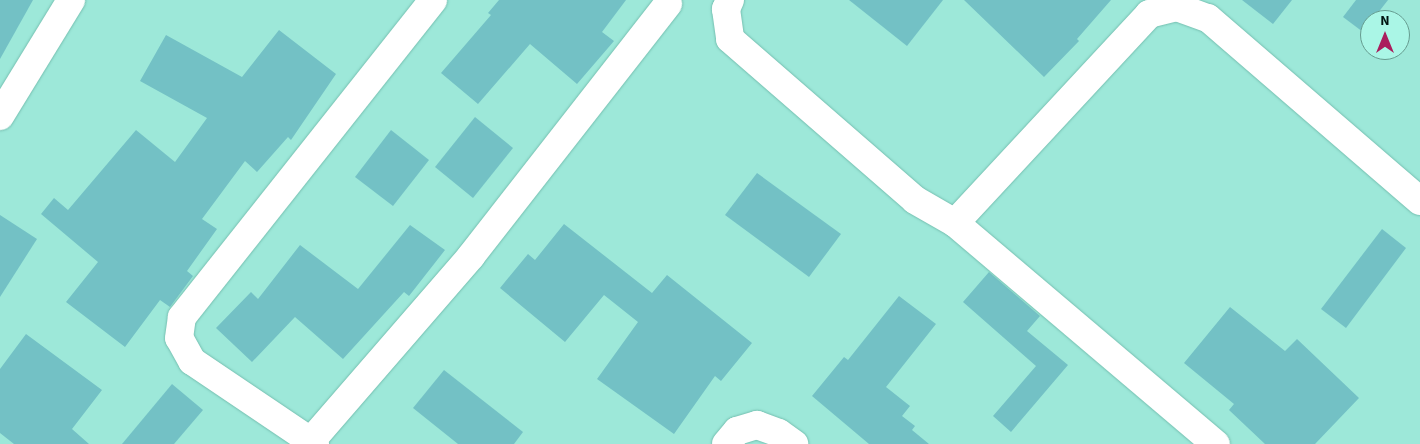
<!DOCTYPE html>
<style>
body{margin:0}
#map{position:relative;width:1420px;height:444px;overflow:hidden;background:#9de8d9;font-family:"Source Sans 3",sans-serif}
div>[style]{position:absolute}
.building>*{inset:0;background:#73c1c5}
.roads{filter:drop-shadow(0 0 1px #75bfb0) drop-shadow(0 0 1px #75bfb0)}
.street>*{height:28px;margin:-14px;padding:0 14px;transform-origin:14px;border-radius:14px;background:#fff}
span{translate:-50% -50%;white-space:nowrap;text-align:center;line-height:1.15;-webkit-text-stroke:4px #aaf6e6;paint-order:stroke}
.north{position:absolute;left:1360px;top:10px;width:50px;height:50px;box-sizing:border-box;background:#aaf6e6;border:1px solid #669c90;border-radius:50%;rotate:0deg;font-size:14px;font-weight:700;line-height:20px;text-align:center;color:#001410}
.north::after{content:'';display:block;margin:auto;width:18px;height:22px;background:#aa1d5d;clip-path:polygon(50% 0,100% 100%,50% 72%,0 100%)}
</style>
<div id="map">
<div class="building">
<div style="clip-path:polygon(0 0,33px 0,0 59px)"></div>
<div style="clip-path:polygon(499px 0,626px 0,602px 32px,614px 41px,577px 84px,530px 44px,478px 104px,441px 73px,491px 15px,488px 13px)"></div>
<div style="clip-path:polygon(849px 0,943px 0,907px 46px)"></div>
<div style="clip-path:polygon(964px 0,1111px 0,1077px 39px,1079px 41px,1044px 77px)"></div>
<div style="clip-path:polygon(1242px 0,1292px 0,1273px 24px)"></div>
<div style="clip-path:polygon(1356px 0,1388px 0,1363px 32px,1343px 17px)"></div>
<div style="clip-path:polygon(279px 30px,336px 74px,291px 140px,288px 137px,257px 172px,245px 161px,202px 219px,217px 229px,187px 271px,193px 276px,170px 307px,160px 300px,125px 347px,66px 302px,98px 262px,41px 214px,54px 198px,68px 210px,136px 130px,175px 162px,207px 118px,140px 81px,166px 35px,242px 77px)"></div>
<div style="clip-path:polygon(475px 117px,513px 148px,473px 198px,435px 167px)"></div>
<div style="clip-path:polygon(391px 130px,429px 160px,393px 206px,355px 177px)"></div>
<div style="clip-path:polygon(757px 173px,841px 234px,809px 277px,725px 215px)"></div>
<div style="clip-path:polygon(0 215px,37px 239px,0 297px)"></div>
<div style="clip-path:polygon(564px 224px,652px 293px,667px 275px,752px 343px,721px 381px,715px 376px,674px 434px,597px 379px,638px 322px,604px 295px,565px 342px,500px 288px,528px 254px,535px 260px)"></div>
<div style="clip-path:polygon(410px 225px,445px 250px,409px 296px,404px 292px,343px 359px,295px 317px,252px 362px,216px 328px,251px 292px,258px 299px,300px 245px,358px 289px)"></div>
<div style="clip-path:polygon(1382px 229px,1406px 248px,1346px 328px,1321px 309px)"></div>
<div style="clip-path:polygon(989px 272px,1040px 316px,1027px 331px,1068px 365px,1011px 432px,993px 416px,1036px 366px,963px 302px)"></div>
<div style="clip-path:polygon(899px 296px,936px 324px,886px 387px,910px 406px,902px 416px,915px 426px,912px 430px,929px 444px,869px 444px,812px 396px,844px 357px,848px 360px)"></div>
<div style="clip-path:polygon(1230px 307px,1285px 351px,1297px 339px,1359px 398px,1315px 444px,1265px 444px,1229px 410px,1234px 404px,1184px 363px)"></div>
<div style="clip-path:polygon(26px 334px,102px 390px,72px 429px,89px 444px,14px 444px,0 433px,0 369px)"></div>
<div style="clip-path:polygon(444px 370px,523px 432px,514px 444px,458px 444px,413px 408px)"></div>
<div style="clip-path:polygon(172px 384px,203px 410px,174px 444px,122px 444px)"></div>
</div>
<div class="roads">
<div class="street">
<div style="left:730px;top:0;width:10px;rotate:114deg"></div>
<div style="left:726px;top:9px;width:30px;rotate:82deg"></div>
<div style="left:730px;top:39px;width:245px;rotate:41deg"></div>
<div style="left:915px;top:200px;width:46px;rotate:29.9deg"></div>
<div style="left:955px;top:223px;width:285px;rotate:-47.1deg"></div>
<div style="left:1149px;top:14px;width:29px;rotate:-14deg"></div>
<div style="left:1177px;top:7px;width:33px;rotate:20deg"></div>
<div style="left:1208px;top:18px;width:280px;rotate:40.8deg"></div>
<div style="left:0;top:116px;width:136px;rotate:-58.5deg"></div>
<div style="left:955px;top:223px;width:342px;rotate:40.3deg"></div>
<div style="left:311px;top:441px;width:245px;rotate:-49.1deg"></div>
<div style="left:471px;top:256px;width:320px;rotate:-52deg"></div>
<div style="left:315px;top:444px;width:148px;rotate:-146deg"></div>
<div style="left:192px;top:361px;width:26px;rotate:-119deg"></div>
<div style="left:179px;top:338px;width:21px;rotate:-82deg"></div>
<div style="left:182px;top:317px;width:404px;rotate:-51.6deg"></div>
<div style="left:726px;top:444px;width:17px;rotate:-50deg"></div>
<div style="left:737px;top:431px;width:21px;rotate:-17deg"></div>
<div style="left:757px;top:425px;width:23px;rotate:20deg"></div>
<div style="left:779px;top:433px;width:19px;rotate:36deg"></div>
</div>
</div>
<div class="north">N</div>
</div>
